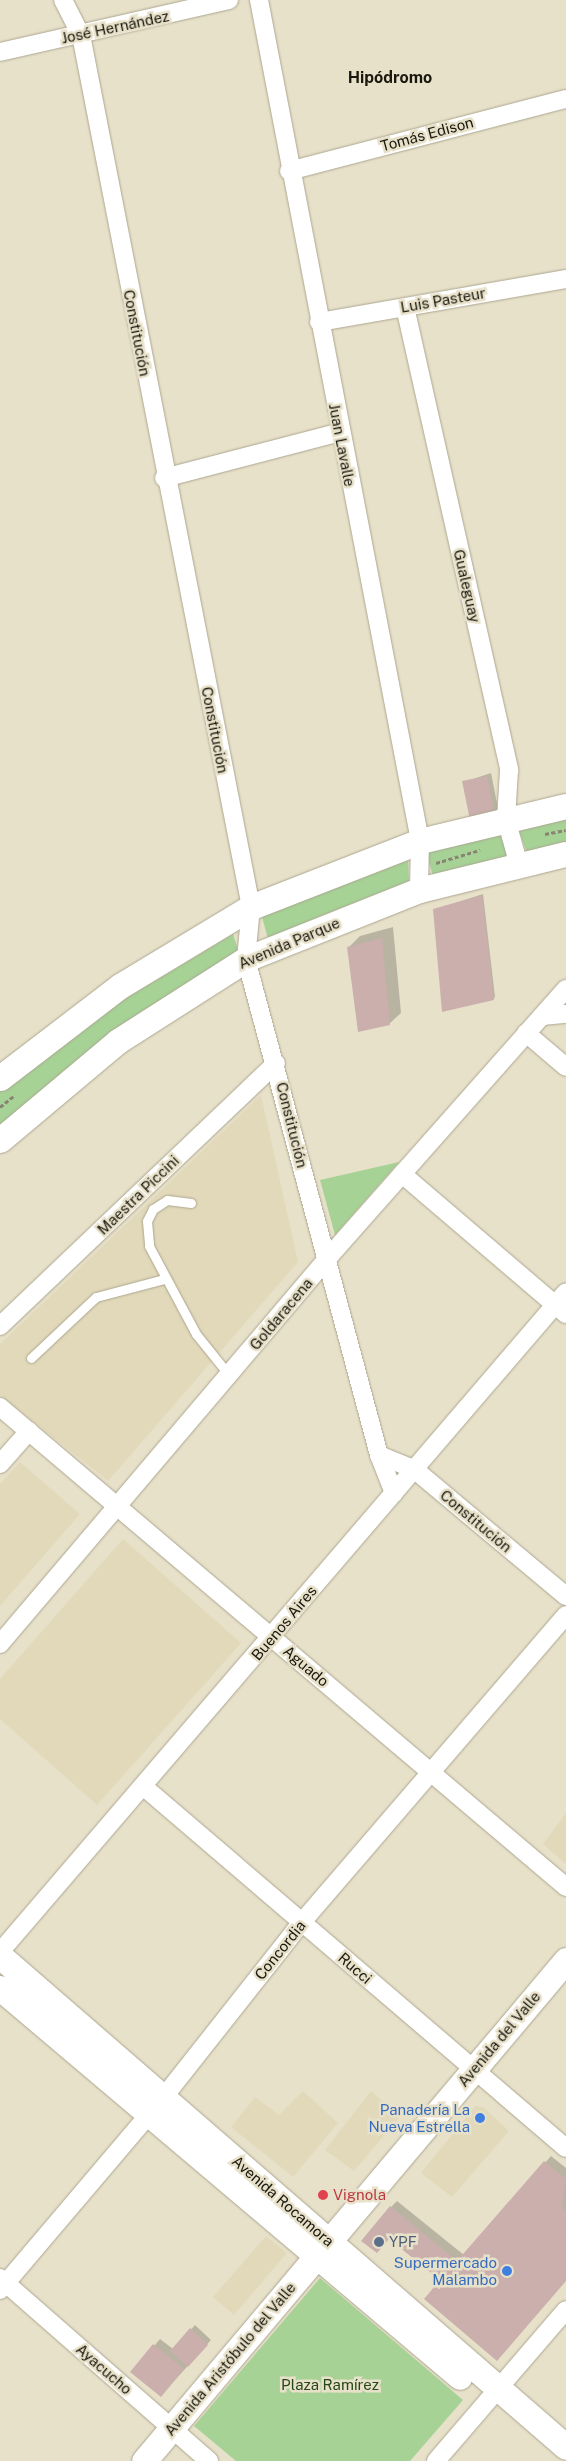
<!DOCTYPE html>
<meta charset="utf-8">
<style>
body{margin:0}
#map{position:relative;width:566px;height:2461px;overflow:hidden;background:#e8e1ca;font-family:"Public Sans",sans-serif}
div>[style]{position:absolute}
.built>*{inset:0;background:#e2d9ba}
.green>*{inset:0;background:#a6d296}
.shadow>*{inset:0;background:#0003}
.building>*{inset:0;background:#caafad}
.path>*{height:3px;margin-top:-1.5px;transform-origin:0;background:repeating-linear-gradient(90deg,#898473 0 4px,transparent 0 6.5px)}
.roads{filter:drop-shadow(0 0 1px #aca690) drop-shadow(0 0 1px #aca690)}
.lane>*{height:9px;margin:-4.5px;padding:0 4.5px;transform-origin:4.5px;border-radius:4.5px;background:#fff}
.street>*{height:18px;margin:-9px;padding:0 9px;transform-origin:9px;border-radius:9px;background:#fff}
.secondary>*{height:25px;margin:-12.5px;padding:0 12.5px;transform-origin:12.5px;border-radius:12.5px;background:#fff}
.dots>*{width:14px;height:14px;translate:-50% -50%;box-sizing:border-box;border:2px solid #e8e1ca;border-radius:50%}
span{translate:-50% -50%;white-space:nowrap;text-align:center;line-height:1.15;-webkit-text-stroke:5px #e8e1ca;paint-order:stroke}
.street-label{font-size:15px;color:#19170e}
.shop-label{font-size:15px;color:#366cbe}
.right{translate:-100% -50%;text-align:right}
.health-label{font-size:15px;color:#be3a42}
.left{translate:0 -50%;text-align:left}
.service-label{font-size:15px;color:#4e5e75}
.park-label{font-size:15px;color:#264817}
.neighbourhood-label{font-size:16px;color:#19170e;font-weight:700}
</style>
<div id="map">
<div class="built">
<div style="clip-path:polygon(261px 1095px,298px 1262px,108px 1481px,0 1395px,0 1344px)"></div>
<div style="clip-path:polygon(20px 1462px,80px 1514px,0 1606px,0 1484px)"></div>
<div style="clip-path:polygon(123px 1539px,241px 1643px,97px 1805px,0 1719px,0 1679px)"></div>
<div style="clip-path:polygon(566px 1813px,566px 1864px,543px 1844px)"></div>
<div style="clip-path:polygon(303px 2091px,338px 2123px,293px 2177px,231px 2127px,255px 2097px,279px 2115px)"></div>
<div style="clip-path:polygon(371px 2091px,400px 2117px,354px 2171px,325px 2150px)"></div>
<div style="clip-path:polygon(475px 2106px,483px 2107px,509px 2131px,452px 2197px,421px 2173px)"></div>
<div style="clip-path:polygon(266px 2236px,287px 2253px,234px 2315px,213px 2297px)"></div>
</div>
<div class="green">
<div style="clip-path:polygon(566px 817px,566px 846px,527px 853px,517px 825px)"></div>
<div style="clip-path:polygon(501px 829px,507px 857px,434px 880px,425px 848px)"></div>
<div style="clip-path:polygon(408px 857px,409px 884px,268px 939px,262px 917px)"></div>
<div style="clip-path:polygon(233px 934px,240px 956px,0 1126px,0 1089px,95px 1017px)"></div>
<div style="clip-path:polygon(399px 1162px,335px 1235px,320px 1180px)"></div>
<div style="clip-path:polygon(320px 2278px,463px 2400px,410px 2461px,236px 2461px,194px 2426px)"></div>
</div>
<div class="shadow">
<div style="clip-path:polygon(491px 773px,498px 808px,493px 813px,464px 782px)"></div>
<div style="clip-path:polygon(483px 894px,495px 997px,493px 999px,434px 910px)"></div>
<div style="clip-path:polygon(393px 927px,401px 1013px,389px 1024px,349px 947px,360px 936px)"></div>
<div style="clip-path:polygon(551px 2156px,566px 2168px,566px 2281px,442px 2280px,391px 2207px,397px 2201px,464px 2255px)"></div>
<div style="clip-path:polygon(195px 2325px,211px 2340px,167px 2389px,132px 2372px,160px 2339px,173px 2349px)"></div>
</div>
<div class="building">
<div style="clip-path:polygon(487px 776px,494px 814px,470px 820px,462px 781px)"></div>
<div style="clip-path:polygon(482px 895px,494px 1000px,442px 1012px,433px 909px)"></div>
<div style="clip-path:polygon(382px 938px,390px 1025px,358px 1032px,347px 947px)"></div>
<div style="clip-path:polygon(544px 2161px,566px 2179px,562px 2208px,566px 2211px,566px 2281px,497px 2361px,424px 2299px,440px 2280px,389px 2239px,377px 2253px,361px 2241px,390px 2206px,457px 2261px)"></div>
<div style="clip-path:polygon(190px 2328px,208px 2345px,188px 2367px,170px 2351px)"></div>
<div style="clip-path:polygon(153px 2344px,184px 2369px,161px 2397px,130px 2372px)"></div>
</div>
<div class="path">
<div style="left:545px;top:834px;width:21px;rotate:-11deg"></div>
<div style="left:436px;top:863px;width:46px;rotate:-16.5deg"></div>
<div style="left:0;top:1107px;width:19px;rotate:-39deg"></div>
</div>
<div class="roads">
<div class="lane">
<div style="left:191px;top:1203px;width:24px;rotate:-173deg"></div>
<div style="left:167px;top:1200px;width:17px;rotate:147deg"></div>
<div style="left:153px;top:1209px;width:13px;rotate:117deg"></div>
<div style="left:147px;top:1221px;width:25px;rotate:85deg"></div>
<div style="left:149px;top:1246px;width:100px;rotate:61.9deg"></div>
<div style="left:196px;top:1334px;width:53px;rotate:51.2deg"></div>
<div style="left:31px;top:1358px;width:89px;rotate:-43.2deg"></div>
<div style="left:96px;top:1297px;width:70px;rotate:-14.8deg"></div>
</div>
<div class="street">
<div style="left:63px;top:0;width:39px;rotate:63deg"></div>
<div style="left:81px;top:35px;width:888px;rotate:78.97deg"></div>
<div style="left:251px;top:907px;width:52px;rotate:95.5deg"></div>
<div style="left:246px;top:959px;width:514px;rotate:74.99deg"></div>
<div style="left:379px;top:1455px;width:41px;rotate:68.5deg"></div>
<div style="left:259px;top:0;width:856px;rotate:79.16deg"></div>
<div style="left:420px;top:841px;width:49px;rotate:91.2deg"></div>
<div style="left:0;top:52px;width:235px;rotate:-12.8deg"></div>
<div style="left:289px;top:171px;width:286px;rotate:-14.6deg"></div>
<div style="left:405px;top:307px;width:475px;rotate:77.3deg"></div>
<div style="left:509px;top:770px;width:49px;rotate:93.5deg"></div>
<div style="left:506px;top:819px;width:49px;rotate:74.5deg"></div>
<div style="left:319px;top:322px;width:251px;rotate:-9.9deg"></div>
<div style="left:164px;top:478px;width:182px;rotate:-14.6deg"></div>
<div style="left:542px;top:1016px;width:24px;rotate:-5deg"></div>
<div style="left:526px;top:1033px;width:52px;rotate:40.4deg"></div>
<div style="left:402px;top:1174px;width:216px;rotate:40.5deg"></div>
<div style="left:0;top:1326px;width:381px;rotate:-43.6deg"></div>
<div style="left:0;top:1407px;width:742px;rotate:40.3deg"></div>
<div style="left:379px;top:1455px;width:38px;rotate:22deg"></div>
<div style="left:414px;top:1469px;width:198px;rotate:39.9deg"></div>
<div style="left:0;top:1464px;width:44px;rotate:-48.7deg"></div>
<div style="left:0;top:1644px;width:504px;rotate:-49.67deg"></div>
<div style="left:326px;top:1260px;width:362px;rotate:-48.5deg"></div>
<div style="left:144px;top:1787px;width:555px;rotate:40.55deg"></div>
<div style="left:0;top:1952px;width:869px;rotate:-49.38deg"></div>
<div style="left:0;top:2278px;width:278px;rotate:41.2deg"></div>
<div style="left:0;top:2290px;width:252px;rotate:-49.7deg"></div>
<div style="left:163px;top:2098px;width:224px;rotate:-51.7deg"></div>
<div style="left:302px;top:1922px;width:405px;rotate:-49.3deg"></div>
<div style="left:436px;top:2461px;width:199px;rotate:-49.3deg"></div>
</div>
<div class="secondary">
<div style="left:0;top:1078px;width:151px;rotate:-37.5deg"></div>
<div style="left:120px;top:986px;width:153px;rotate:-31.1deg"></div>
<div style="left:251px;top:907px;width:181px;rotate:-21.3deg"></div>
<div style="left:420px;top:841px;width:150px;rotate:-13.5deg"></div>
<div style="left:0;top:1140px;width:154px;rotate:-40deg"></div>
<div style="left:118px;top:1041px;width:152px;rotate:-32.6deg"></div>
<div style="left:246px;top:959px;width:186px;rotate:-21.7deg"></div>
<div style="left:419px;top:890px;width:151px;rotate:-13.8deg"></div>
<div style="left:0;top:1956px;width:749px;rotate:40.94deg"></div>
<div style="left:0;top:1988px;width:602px;rotate:40.22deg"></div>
<div style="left:144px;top:2461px;width:655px;rotate:-49.89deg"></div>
</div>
</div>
<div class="dots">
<div style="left:480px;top:2118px;background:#3f7fe0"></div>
<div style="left:323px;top:2195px;background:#e0444e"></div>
<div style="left:379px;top:2242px;background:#5c6f8a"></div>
<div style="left:507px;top:2271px;background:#3f7fe0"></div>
</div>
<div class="street-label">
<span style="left:115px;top:27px;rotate:-12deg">José Hernández</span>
<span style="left:427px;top:134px;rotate:-15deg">Tomás Edison</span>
<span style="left:443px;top:300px;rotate:-10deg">Luis Pasteur</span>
<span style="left:137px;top:333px;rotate:79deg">Constitución</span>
<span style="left:342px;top:445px;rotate:79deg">Juan Lavalle</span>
<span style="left:467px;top:586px;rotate:77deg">Gualeguay</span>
<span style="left:215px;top:730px;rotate:79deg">Constitución</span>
<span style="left:289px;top:943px;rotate:-23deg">Avenida Parque</span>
<span style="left:292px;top:1125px;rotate:76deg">Constitución</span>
<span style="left:138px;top:1195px;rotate:-44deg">Maestra Piccini</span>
<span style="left:281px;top:1314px;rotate:-50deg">Goldaracena</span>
<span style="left:476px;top:1521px;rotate:40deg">Constitución</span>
<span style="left:284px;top:1623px;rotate:-50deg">Buenos Aires</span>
<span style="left:306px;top:1666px;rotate:40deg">Aguado</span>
<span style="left:280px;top:1950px;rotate:-51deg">Concordia</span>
<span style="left:355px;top:1968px;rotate:41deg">Rucci</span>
<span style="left:499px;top:2039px;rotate:-50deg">Avenida del Valle</span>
<span style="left:283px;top:2201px;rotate:41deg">Avenida Rocamora</span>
<span style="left:230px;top:2359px;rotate:-50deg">Avenida Aristóbulo del Valle</span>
<span style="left:104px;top:2369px;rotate:41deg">Ayacucho</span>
</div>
<div class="shop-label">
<span class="right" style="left:470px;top:2118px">Panadería La<br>Nueva Estrella</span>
<span class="right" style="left:497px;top:2271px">Supermercado<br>Malambo</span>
</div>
<div class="health-label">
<span class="left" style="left:333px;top:2195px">Vignola</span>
</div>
<div class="service-label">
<span class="left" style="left:389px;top:2242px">YPF</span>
</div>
<div class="park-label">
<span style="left:330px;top:2385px">Plaza Ramírez</span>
</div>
<div class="neighbourhood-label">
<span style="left:390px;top:78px">Hipódromo</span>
</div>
</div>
